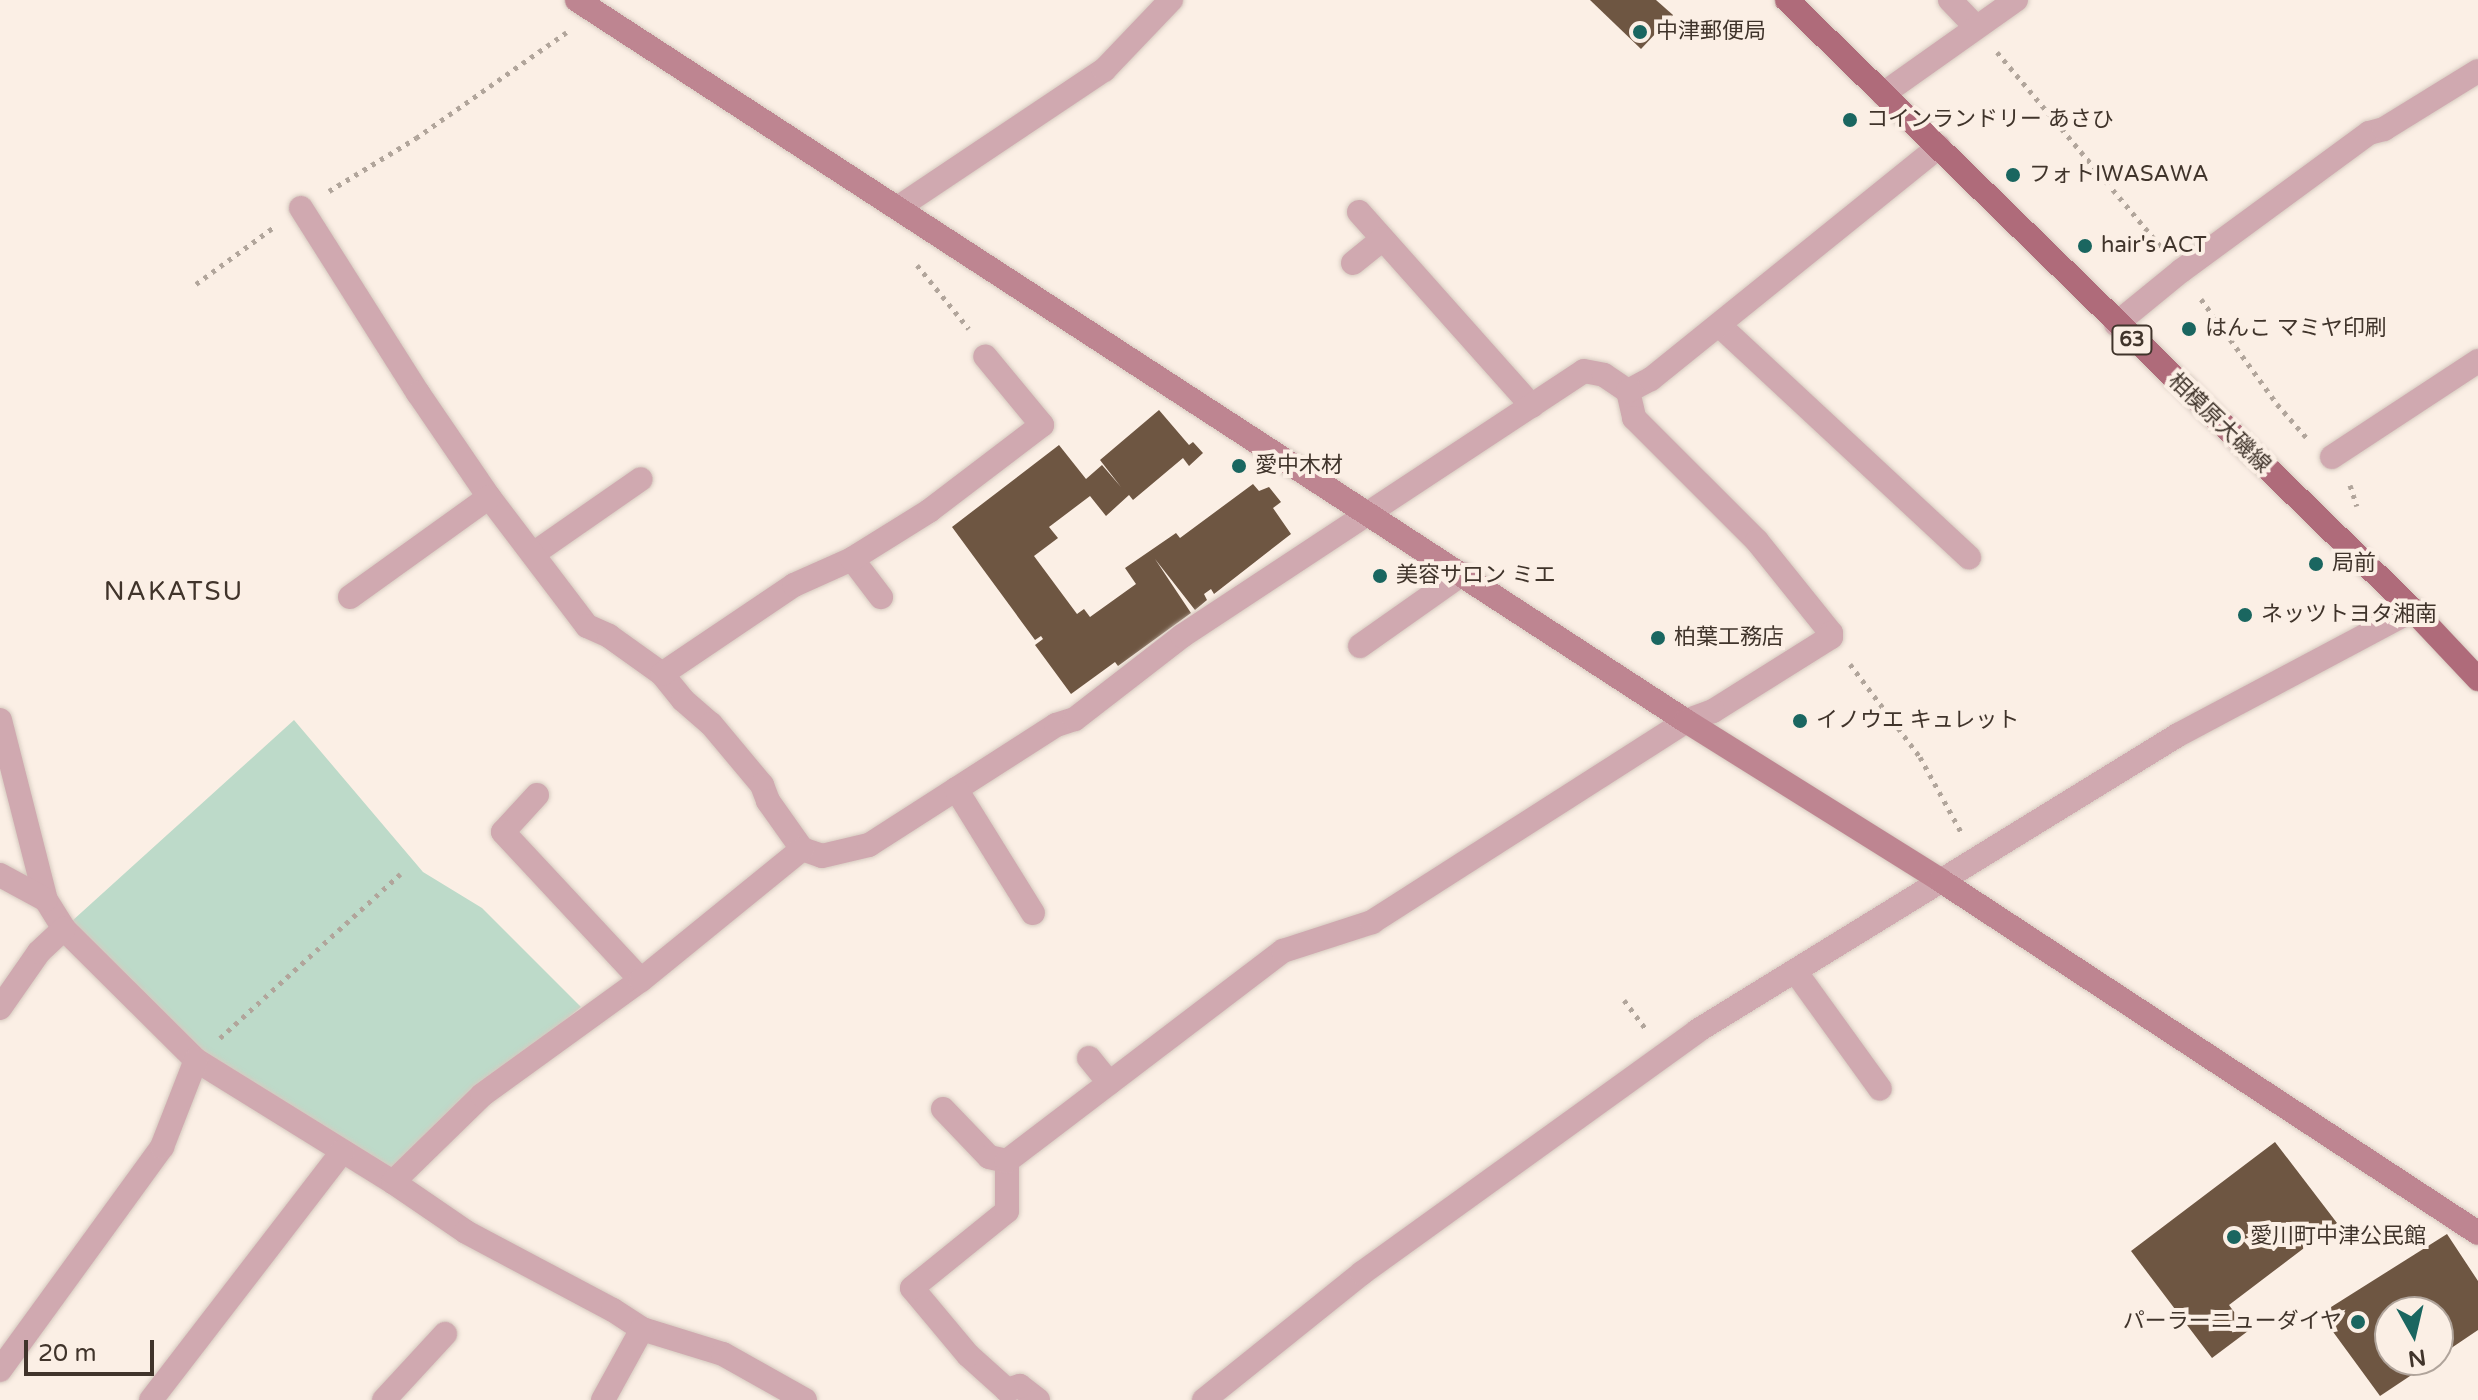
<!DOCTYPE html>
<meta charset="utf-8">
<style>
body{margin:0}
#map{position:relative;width:2478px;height:1400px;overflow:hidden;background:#fbefe5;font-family:"Varela Round","Noto Sans JP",sans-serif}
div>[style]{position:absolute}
.green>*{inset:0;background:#bddac9}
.building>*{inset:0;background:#6e5642}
.path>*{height:5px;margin-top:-2.5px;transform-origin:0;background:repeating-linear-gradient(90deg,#b1a59b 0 4px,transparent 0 10px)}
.roads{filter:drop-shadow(0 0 2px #d6cac0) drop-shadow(0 0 2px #d6cac0)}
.lane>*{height:24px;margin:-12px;padding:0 12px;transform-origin:12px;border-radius:12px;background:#d0a9b0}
.street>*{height:24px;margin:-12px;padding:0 12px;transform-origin:12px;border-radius:12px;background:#d0a9b0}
.secondary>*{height:24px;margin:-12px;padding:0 12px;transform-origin:12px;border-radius:12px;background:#be8591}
.primary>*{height:24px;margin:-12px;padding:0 12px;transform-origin:12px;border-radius:12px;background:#af6b7a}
.dots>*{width:22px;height:22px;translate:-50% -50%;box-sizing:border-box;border:4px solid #fbefe5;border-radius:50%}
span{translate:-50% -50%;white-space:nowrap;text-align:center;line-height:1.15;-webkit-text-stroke:8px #fbefe5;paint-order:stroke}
.shield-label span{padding:2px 6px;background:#fbefe5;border:2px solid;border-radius:6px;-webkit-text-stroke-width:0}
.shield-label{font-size:20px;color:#40342b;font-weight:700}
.poi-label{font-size:22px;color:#40342b}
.left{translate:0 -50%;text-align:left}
.right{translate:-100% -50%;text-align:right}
.street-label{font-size:22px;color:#40342b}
.quarter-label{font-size:26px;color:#40342b;letter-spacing:2px}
.north{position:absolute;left:2374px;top:1296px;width:80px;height:80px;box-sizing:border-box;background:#fbefe5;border:2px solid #b0a49b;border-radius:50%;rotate:172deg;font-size:22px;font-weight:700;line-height:32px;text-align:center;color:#40342b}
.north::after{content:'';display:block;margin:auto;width:28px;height:36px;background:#1a6660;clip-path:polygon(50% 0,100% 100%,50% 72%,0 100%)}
.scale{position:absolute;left:24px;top:1340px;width:130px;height:36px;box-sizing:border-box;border:4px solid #40342b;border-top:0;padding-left:10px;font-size:24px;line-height:28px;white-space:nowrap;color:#40342b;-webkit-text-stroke:6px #fbefe5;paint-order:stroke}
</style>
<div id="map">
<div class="green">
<div style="clip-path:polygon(294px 720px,423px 872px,482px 908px,581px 1007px,456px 1110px,392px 1174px,215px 1065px,72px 921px)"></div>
</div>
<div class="building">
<div style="clip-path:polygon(1590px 0,1656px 0,1673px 15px,1641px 49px)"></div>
<div style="clip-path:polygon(1159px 410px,1189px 445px,1193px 442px,1203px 453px,1189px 466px,1183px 458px,1133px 500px,1129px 495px,1106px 516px,1090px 496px,1049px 527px,1058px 538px,1034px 556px,1077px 614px,1084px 609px,1090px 617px,1136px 584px,1125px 568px,1176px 533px,1180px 538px,1253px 484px,1259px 491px,1269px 487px,1281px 502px,1273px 508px,1291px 534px,1214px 594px,1211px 589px,1204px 594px,1207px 600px,1195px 610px,1155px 559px,1191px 613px,1118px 666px,1115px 662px,1071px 694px,1035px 645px,1043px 639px,1041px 636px,1035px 640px,952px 527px,1059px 445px,1086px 479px,1102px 465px,1121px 487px,1100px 460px)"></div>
<div style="clip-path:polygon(2275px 1142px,2337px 1223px,2229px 1305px,2248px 1331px,2212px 1358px,2131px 1251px)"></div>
<div style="clip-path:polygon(2447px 1234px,2478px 1281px,2478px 1330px,2438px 1357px,2438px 1312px,2390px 1312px,2390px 1360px,2434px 1360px,2380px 1396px,2320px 1314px)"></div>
</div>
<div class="path">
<div style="left:1997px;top:52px;width:255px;rotate:49.9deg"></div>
<div style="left:329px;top:191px;width:102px;rotate:-31.3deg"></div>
<div style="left:416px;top:138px;width:184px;rotate:-35.1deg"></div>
<div style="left:917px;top:265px;width:82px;rotate:50.9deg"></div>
<div style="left:196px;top:284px;width:97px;rotate:-36.2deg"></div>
<div style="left:2201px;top:299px;width:130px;rotate:54.1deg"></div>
<div style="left:2277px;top:404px;width:44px;rotate:48.7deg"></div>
<div style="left:2350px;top:485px;width:22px;rotate:72deg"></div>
<div style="left:1850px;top:664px;width:116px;rotate:53deg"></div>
<div style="left:1920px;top:757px;width:85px;rotate:61.3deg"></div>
<div style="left:1624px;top:1000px;width:35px;rotate:53deg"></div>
<div style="left:220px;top:1038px;width:244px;rotate:-42.3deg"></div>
</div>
<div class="roads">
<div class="lane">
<div style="left:301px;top:208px;width:219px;rotate:57.7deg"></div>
<div style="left:2116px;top:324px;width:84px;rotate:-39.2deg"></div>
<div style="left:2181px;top:271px;width:233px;rotate:-36.3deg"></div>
<div style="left:2369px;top:133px;width:16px;rotate:-15deg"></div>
<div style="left:2384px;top:129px;width:110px;rotate:-31.7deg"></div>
<div style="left:1628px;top:391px;width:28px;rotate:77deg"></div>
<div style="left:1634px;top:418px;width:174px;rotate:45deg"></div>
<div style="left:1757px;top:541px;width:118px;rotate:51.2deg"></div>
<div style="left:1831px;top:633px;width:4px;rotate:90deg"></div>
<div style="left:1831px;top:637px;width:139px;rotate:147.9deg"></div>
<div style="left:1713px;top:711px;width:29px;rotate:160deg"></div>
<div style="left:2332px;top:457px;width:175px;rotate:-33.3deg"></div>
<div style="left:533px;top:554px;width:131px;rotate:-34.8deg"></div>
<div style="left:1360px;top:646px;width:125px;rotate:-35.2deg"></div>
<div style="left:1795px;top:971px;width:145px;rotate:54.2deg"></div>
</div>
<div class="street">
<div style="left:1950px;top:0;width:37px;rotate:46deg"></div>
<div style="left:1883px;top:94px;width:163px;rotate:-35.3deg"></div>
<div style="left:899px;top:207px;width:247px;rotate:-33.8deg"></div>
<div style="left:1104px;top:70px;width:97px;rotate:-46.3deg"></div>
<div style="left:1359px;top:212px;width:260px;rotate:48.3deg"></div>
<div style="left:1353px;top:263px;width:38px;rotate:-39deg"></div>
<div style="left:1720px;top:326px;width:340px;rotate:42.9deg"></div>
<div style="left:418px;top:393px;width:126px;rotate:55.7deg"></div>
<div style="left:489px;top:497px;width:162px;rotate:52.8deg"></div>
<div style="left:587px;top:626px;width:24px;rotate:24deg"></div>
<div style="left:609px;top:636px;width:65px;rotate:35.6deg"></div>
<div style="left:662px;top:674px;width:33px;rotate:51deg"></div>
<div style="left:683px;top:700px;width:37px;rotate:41deg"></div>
<div style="left:711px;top:724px;width:80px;rotate:50.1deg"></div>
<div style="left:762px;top:785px;width:17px;rotate:69deg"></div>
<div style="left:768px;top:801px;width:59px;rotate:54.7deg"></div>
<div style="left:802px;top:849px;width:21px;rotate:19deg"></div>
<div style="left:822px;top:856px;width:48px;rotate:-13.2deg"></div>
<div style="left:869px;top:845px;width:222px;rotate:-32.7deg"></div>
<div style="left:1056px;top:725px;width:20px;rotate:-18deg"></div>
<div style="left:1075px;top:719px;width:135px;rotate:-37.8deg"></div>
<div style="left:1182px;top:636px;width:481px;rotate:-33.4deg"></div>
<div style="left:1584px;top:371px;width:20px;rotate:11deg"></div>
<div style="left:1604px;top:375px;width:29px;rotate:34deg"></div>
<div style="left:1628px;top:391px;width:26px;rotate:-28deg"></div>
<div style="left:1651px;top:379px;width:370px;rotate:-38.9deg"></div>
<div style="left:852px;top:559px;width:48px;rotate:52.7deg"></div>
<div style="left:350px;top:597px;width:171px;rotate:-35.7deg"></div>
<div style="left:662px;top:674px;width:159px;rotate:-34deg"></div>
<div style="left:794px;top:585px;width:64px;rotate:-24.1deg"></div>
<div style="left:852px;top:559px;width:91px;rotate:-31.9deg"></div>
<div style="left:929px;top:511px;width:142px;rotate:-37.3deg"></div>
<div style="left:1042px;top:425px;width:89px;rotate:-129.6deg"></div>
<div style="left:0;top:720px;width:186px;rotate:75.7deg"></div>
<div style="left:46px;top:900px;width:34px;rotate:58deg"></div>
<div style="left:64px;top:929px;width:186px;rotate:44.8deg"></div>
<div style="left:196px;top:1060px;width:232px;rotate:31.8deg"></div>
<div style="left:393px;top:1182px;width:88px;rotate:34.4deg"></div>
<div style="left:466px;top:1232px;width:166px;rotate:28deg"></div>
<div style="left:613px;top:1310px;width:35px;rotate:33deg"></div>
<div style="left:642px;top:1329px;width:85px;rotate:17.2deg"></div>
<div style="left:723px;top:1354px;width:94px;rotate:29.3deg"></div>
<div style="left:956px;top:789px;width:146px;rotate:58.2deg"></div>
<div style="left:537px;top:795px;width:50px;rotate:132.6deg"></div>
<div style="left:503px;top:832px;width:202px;rotate:47deg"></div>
<div style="left:0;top:875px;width:52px;rotate:28.5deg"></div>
<div style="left:0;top:1008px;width:68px;rotate:-55.1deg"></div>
<div style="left:39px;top:952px;width:34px;rotate:-43deg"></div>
<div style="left:1089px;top:1058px;width:32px;rotate:51deg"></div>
<div style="left:943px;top:1109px;width:66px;rotate:46.2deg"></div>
<div style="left:989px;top:1157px;width:18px;rotate:13deg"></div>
<div style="left:393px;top:1182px;width:124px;rotate:-44.3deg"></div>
<div style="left:482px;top:1095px;width:196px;rotate:-35.9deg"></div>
<div style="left:641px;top:980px;width:208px;rotate:-39.1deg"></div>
<div style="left:0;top:1370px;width:276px;rotate:-54deg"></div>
<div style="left:162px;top:1147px;width:93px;rotate:-68.7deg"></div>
<div style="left:151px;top:1400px;width:313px;rotate:-52.4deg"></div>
<div style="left:384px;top:1400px;width:90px;rotate:-47.3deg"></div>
<div style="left:603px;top:1400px;width:81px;rotate:-61.2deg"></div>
<div style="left:1038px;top:1400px;width:23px;rotate:-142deg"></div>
<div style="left:1020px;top:1386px;width:14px;rotate:163deg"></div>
<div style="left:1007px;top:1390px;width:52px;rotate:-138.1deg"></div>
<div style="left:968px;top:1355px;width:87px;rotate:-129.9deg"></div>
<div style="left:912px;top:1288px;width:122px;rotate:-39deg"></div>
<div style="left:1007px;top:1211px;width:50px;rotate:-90deg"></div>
<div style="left:1007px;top:1161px;width:347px;rotate:-37.3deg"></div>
<div style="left:1283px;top:951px;width:94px;rotate:-18deg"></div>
<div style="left:1372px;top:922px;width:373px;rotate:-32.6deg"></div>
<div style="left:1204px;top:1400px;width:203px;rotate:-38.8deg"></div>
<div style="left:1362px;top:1273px;width:413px;rotate:-35.8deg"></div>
<div style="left:1697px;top:1031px;width:565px;rotate:-31.61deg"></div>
<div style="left:2178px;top:735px;width:266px;rotate:-28deg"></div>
</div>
<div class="secondary">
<div style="left:577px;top:0;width:1323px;rotate:33.03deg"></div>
<div style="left:1686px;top:721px;width:300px;rotate:32deg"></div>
<div style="left:1940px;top:880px;width:643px;rotate:33.27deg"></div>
</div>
<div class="primary">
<div style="left:1787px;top:0;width:874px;rotate:44.26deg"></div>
<div style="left:2413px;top:610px;width:95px;rotate:46.7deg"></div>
</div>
</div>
<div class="dots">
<div style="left:1640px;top:32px;background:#1a6660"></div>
<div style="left:1850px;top:120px;background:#1a6660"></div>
<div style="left:2013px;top:175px;background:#1a6660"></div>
<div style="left:2085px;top:246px;background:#1a6660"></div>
<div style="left:2189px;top:329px;background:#1a6660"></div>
<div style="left:1239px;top:466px;background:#1a6660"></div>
<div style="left:2316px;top:564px;background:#1a6660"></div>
<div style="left:1380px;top:576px;background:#1a6660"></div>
<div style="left:2245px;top:615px;background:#1a6660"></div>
<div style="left:1658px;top:638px;background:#1a6660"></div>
<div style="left:1800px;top:721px;background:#1a6660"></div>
<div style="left:2234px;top:1237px;background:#1a6660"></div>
<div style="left:2358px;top:1322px;background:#1a6660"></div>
</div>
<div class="shield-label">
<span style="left:2132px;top:340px">63</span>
</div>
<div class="poi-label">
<span class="left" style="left:1656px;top:32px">中津郵便局</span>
<span class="left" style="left:1866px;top:120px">コインランドリー あさひ</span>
<span class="left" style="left:2029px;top:175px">フォトIWASAWA</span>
<span class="left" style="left:2101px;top:246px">hair's ACT</span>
<span class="left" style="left:2205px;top:329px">はんこ マミヤ印刷</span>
<span class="left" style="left:1255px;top:466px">愛中木材</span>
<span class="left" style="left:2332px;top:564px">局前</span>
<span class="left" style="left:1396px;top:576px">美容サロン ミエ</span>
<span class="left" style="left:2261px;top:615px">ネッツトヨタ湘南</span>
<span class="left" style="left:1674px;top:638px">柏葉工務店</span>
<span class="left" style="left:1816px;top:721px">イノウエ キュレット</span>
<span class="left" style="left:2250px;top:1237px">愛川町中津公民館</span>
<span class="right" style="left:2342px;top:1322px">パーラーニューダイヤ</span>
</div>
<div class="street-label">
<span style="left:2219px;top:423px;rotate:44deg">相模原大磯線</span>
</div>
<div class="quarter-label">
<span style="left:174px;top:592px">NAKATSU</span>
</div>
<div class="north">N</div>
<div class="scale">20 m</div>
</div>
